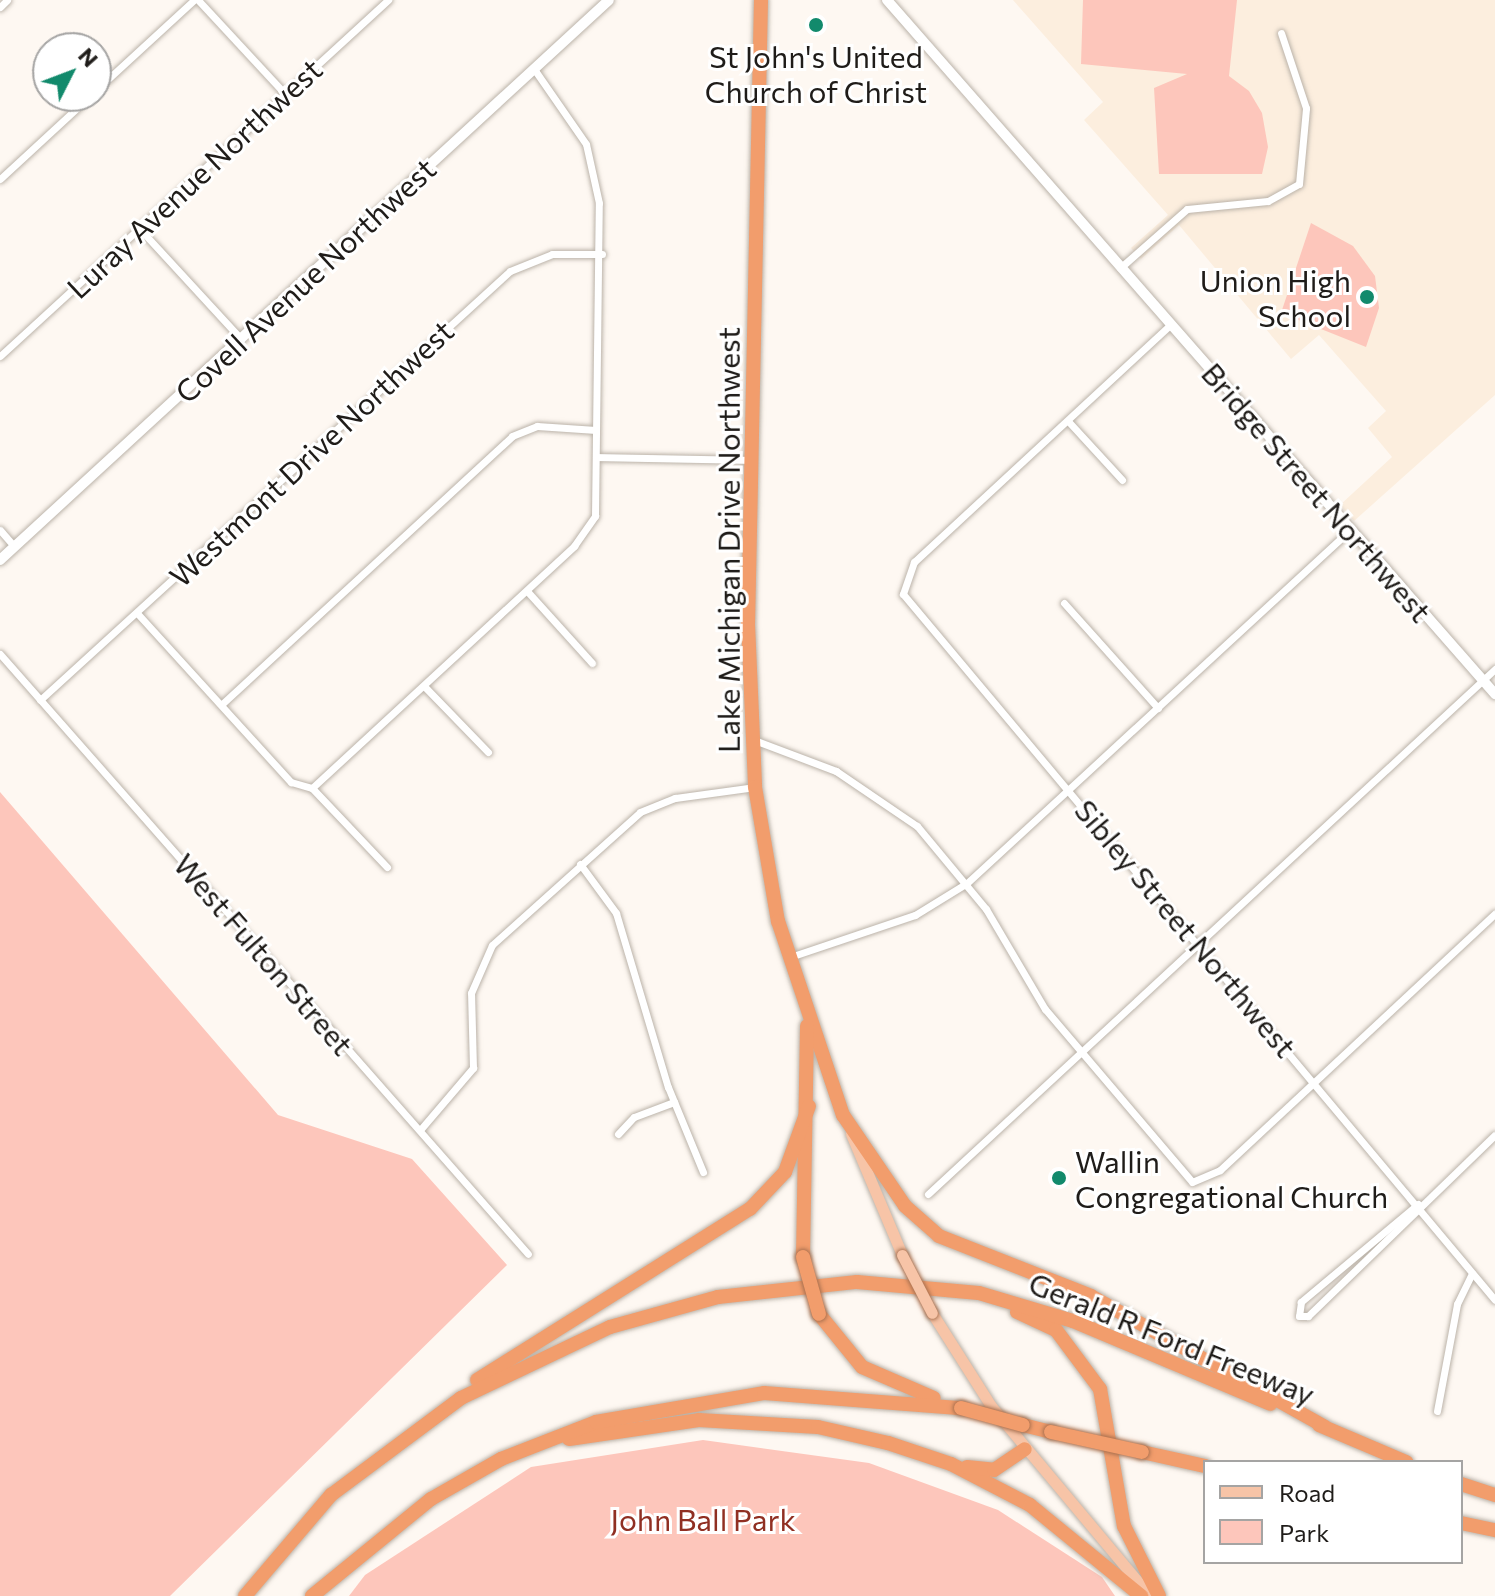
<!DOCTYPE html>
<style>
body{margin:0}
#map{position:relative;width:1495px;height:1596px;overflow:hidden;background:#fef8f2;font-family:Commissioner,sans-serif}
div>[style]{position:absolute}
.built>*{inset:0;background:#fceede}
.green>*{inset:0;background:#fdc6bb}
.roads{filter:drop-shadow(0 0 2px #bbb3a9) drop-shadow(0 0 2px #bbb3a9)}
.street>*{height:7px;margin:-3.5px;padding:0 3.5px;transform-origin:3.5px;border-radius:3.5px;background:#fff}
.secondary>*{height:10px;margin:-5px;padding:0 5px;transform-origin:5px;border-radius:5px;background:#fff}
.primary>*{height:11px;margin:-5.5px;padding:0 5.5px;transform-origin:5.5px;border-radius:5.5px;background:#f7c4a7}
.highway>*{height:14px;margin:-7px;padding:0 7px;transform-origin:7px;border-radius:7px;background:#f29d6c}
.bridges{filter:drop-shadow(0 0 2px #a8704f) drop-shadow(0 0 2px #a8704f)}
.primary-bridge>*{height:11px;margin:-5.5px;padding:0 5.5px;transform-origin:5.5px;border-radius:5.5px;background:#f7c4a7}
.highway-bridge>*{height:14px;margin:-7px;padding:0 7px;transform-origin:7px;border-radius:7px;background:#f29d6c}
.dots>*{width:22px;height:22px;translate:-50% -50%;box-sizing:border-box;border:4px solid #fff;border-radius:50%}
span{translate:-50% -50%;white-space:nowrap;text-align:center;line-height:1.15;-webkit-text-stroke:6px #fff;paint-order:stroke}
.poi-label{font-size:30px;color:#1f1c19}
.right{translate:-100% -50%;text-align:right}
.left{translate:0 -50%;text-align:left}
.street-label{font-size:30px;color:#1f1c19}
.park-label{font-size:30px;color:#902f22}
.legend{position:absolute;left:1203px;top:1460px;width:260px;height:104px;box-sizing:border-box;background:#fff;border:2px solid #a5a4a3;margin:0;padding:10px 14px;list-style:none;font-size:24px;color:#1f1c19}
.legend li{display:flex;align-items:center;gap:16px;height:40px}
.legend b{width:40px;border:2px solid #a5a4a3}
.north{position:absolute;left:32px;top:32px;width:80px;height:80px;box-sizing:border-box;background:#fff;border:2px solid #a5a4a3;border-radius:50%;rotate:48deg;font-size:22px;font-weight:700;line-height:32px;text-align:center;color:#1f1c19}
.north::after{content:'';display:block;margin:auto;width:28px;height:36px;background:#128a6c;clip-path:polygon(50% 0,100% 100%,50% 72%,0 100%)}
</style>
<div id="map">
<div class="built">
<div style="clip-path:polygon(1013px 0,1495px 0,1495px 395px,1354px 521px,1340px 505px,1392px 457px,1368px 428px,1386px 411px,1319px 335px,1291px 359px,1179px 225px,1141px 259px,1131px 248px,1168px 215px,1084px 120px,1103px 102px)"></div>
</div>
<div class="green">
<div style="clip-path:polygon(1083px 0,1237px 0,1229px 76px,1249px 91px,1262px 113px,1268px 147px,1262px 174px,1159px 174px,1154px 88px,1187px 74px,1081px 64px)"></div>
<div style="clip-path:polygon(1311px 223px,1353px 246px,1375px 276px,1379px 308px,1366px 347px,1281px 313px)"></div>
<div style="clip-path:polygon(0 792px,278px 1115px,412px 1159px,507px 1265px,170px 1596px,0 1596px)"></div>
<div style="clip-path:polygon(703px 1440px,869px 1463px,998px 1510px,1102px 1577px,1115px 1596px,349px 1596px,365px 1575px,531px 1467px)"></div>
</div>
<div class="roads">
<div class="street">
<div style="left:198px;top:0;width:128px;rotate:47.2deg"></div>
<div style="left:0;top:7px;width:10px;rotate:-45deg"></div>
<div style="left:96px;top:90px;width:133px;rotate:-42.6deg"></div>
<div style="left:0;top:179px;width:122px;rotate:-42.7deg"></div>
<div style="left:139px;top:228px;width:151px;rotate:47.4deg"></div>
<div style="left:1120px;top:268px;width:89px;rotate:-41.4deg"></div>
<div style="left:1187px;top:209px;width:81px;rotate:-5.6deg"></div>
<div style="left:1268px;top:201px;width:35px;rotate:-29deg"></div>
<div style="left:1299px;top:184px;width:76px;rotate:-84.7deg"></div>
<div style="left:1306px;top:108px;width:79px;rotate:-108.4deg"></div>
<div style="left:1170px;top:325px;width:349px;rotate:137.2deg"></div>
<div style="left:914px;top:562px;width:34px;rotate:109deg"></div>
<div style="left:903px;top:594px;width:921px;rotate:50.02deg"></div>
<div style="left:0;top:356px;width:527px;rotate:-42.54deg"></div>
<div style="left:1068px;top:421px;width:80px;rotate:47.5deg"></div>
<div style="left:597px;top:457px;width:154px;rotate:1.1deg"></div>
<div style="left:0;top:530px;width:21px;rotate:49deg"></div>
<div style="left:527px;top:591px;width:97px;rotate:47.9deg"></div>
<div style="left:1064px;top:603px;width:141px;rotate:48.2deg"></div>
<div style="left:137px;top:613px;width:229px;rotate:47.7deg"></div>
<div style="left:291px;top:782px;width:22px;rotate:16deg"></div>
<div style="left:312px;top:788px;width:109px;rotate:46.5deg"></div>
<div style="left:0;top:654px;width:799px;rotate:48.65deg"></div>
<div style="left:424px;top:686px;width:92px;rotate:45.9deg"></div>
<div style="left:40px;top:700px;width:636px;rotate:-42.39deg"></div>
<div style="left:510px;top:271px;width:45px;rotate:-22deg"></div>
<div style="left:552px;top:254px;width:50px"></div>
<div style="left:222px;top:704px;width:395px;rotate:-42.7deg"></div>
<div style="left:512px;top:436px;width:27px;rotate:-22deg"></div>
<div style="left:537px;top:426px;width:59px;rotate:3.9deg"></div>
<div style="left:754px;top:740px;width:88px;rotate:20.7deg"></div>
<div style="left:836px;top:771px;width:98px;rotate:34.2deg"></div>
<div style="left:917px;top:826px;width:108px;rotate:50.3deg"></div>
<div style="left:986px;top:909px;width:116px;rotate:59.5deg"></div>
<div style="left:1045px;top:1009px;width:227px;rotate:49.6deg"></div>
<div style="left:1192px;top:1182px;width:30px;rotate:-23deg"></div>
<div style="left:1220px;top:1170px;width:376px;rotate:-43deg"></div>
<div style="left:312px;top:788px;width:357px;rotate:-42.7deg"></div>
<div style="left:574px;top:546px;width:37px;rotate:-55deg"></div>
<div style="left:595px;top:516px;width:313px;rotate:-89.3deg"></div>
<div style="left:599px;top:203px;width:60px;rotate:-102.4deg"></div>
<div style="left:586px;top:144px;width:91px;rotate:-124.7deg"></div>
<div style="left:580px;top:864px;width:61px;rotate:53.7deg"></div>
<div style="left:616px;top:913px;width:182px;rotate:73.4deg"></div>
<div style="left:668px;top:1087px;width:92px;rotate:67.6deg"></div>
<div style="left:790px;top:957px;width:132px;rotate:-18.6deg"></div>
<div style="left:915px;top:915px;width:61px;rotate:-31.6deg"></div>
<div style="left:967px;top:883px;width:521px;rotate:-42.67deg"></div>
<div style="left:420px;top:1130px;width:82px;rotate:-49.5deg"></div>
<div style="left:473px;top:1068px;width:75px;rotate:-91.5deg"></div>
<div style="left:471px;top:993px;width:52px;rotate:-66.4deg"></div>
<div style="left:492px;top:945px;width:199px;rotate:-41.9deg"></div>
<div style="left:640px;top:812px;width:38px;rotate:-22deg"></div>
<div style="left:675px;top:798px;width:81px;rotate:-7.8deg"></div>
<div style="left:618px;top:1134px;width:23px;rotate:-47deg"></div>
<div style="left:634px;top:1117px;width:43px;rotate:-20.6deg"></div>
<div style="left:928px;top:1194px;width:773px;rotate:-42.8deg"></div>
<div style="left:1418px;top:1204px;width:153px;rotate:140.1deg"></div>
<div style="left:1301px;top:1302px;width:14px;rotate:98deg"></div>
<div style="left:1299px;top:1316px;width:9px"></div>
<div style="left:1308px;top:1316px;width:260px;rotate:-44.1deg"></div>
<div style="left:1437px;top:1411px;width:109px;rotate:-79.4deg"></div>
<div style="left:1457px;top:1304px;width:34px;rotate:-64deg"></div>
</div>
<div class="secondary">
<div style="left:887px;top:0;width:923px;rotate:48.78deg"></div>
<div style="left:0;top:560px;width:827px;rotate:-42.6deg"></div>
</div>
<div class="primary">
<div style="left:851px;top:1134px;width:131px;rotate:67.1deg"></div>
<div style="left:932px;top:1313px;width:110px;rotate:57.6deg"></div>
<div style="left:991px;top:1406px;width:248px;rotate:50.1deg"></div>
</div>
<div class="highway">
<div style="left:761px;top:0;width:624px;rotate:91.19deg"></div>
<div style="left:748px;top:624px;width:163px;rotate:87.5deg"></div>
<div style="left:755px;top:787px;width:136px;rotate:80.3deg"></div>
<div style="left:778px;top:921px;width:205px;rotate:71.5deg"></div>
<div style="left:843px;top:1115px;width:110px;rotate:55.7deg"></div>
<div style="left:905px;top:1206px;width:45px;rotate:41.4deg"></div>
<div style="left:939px;top:1236px;width:163px;rotate:21.5deg"></div>
<div style="left:1091px;top:1296px;width:268px;rotate:29.2deg"></div>
<div style="left:803px;top:1257px;width:231px;rotate:-89deg"></div>
<div style="left:1017px;top:1312px;width:43px;rotate:24.8deg"></div>
<div style="left:1056px;top:1330px;width:74px;rotate:53.3deg"></div>
<div style="left:1100px;top:1389px;width:139px;rotate:80.1deg"></div>
<div style="left:1124px;top:1526px;width:78px;rotate:63.4deg"></div>
<div style="left:819px;top:1314px;width:68px;rotate:50.9deg"></div>
<div style="left:862px;top:1367px;width:78px;rotate:23.3deg"></div>
<div style="left:477px;top:1380px;width:322px;rotate:-32.1deg"></div>
<div style="left:750px;top:1209px;width:51px;rotate:-46.6deg"></div>
<div style="left:785px;top:1172px;width:70px;rotate:-70deg"></div>
<div style="left:1023px;top:1425px;width:29px;rotate:14deg"></div>
<div style="left:1319px;top:1425px;width:95px;rotate:23deg"></div>
<div style="left:569px;top:1439px;width:131px;rotate:-8.3deg"></div>
<div style="left:699px;top:1420px;width:119px;rotate:3.4deg"></div>
<div style="left:818px;top:1427px;width:72px;rotate:12.9deg"></div>
<div style="left:888px;top:1443px;width:66px;rotate:18.4deg"></div>
<div style="left:951px;top:1464px;width:89px;rotate:27.4deg"></div>
<div style="left:1030px;top:1505px;width:144px;rotate:39.3deg"></div>
<div style="left:1142px;top:1452px;width:65px;rotate:12.5deg"></div>
<div style="left:967px;top:1467px;width:27px;rotate:6deg"></div>
<div style="left:994px;top:1470px;width:37px;rotate:-34deg"></div>
<div style="left:1461px;top:1484px;width:36px;rotate:18deg"></div>
<div style="left:1461px;top:1523px;width:35px;rotate:12deg"></div>
<div style="left:245px;top:1596px;width:133px;rotate:-49.6deg"></div>
<div style="left:331px;top:1495px;width:162px;rotate:-36.7deg"></div>
<div style="left:461px;top:1398px;width:165px;rotate:-25.5deg"></div>
<div style="left:610px;top:1327px;width:112px;rotate:-15.5deg"></div>
<div style="left:718px;top:1297px;width:140px;rotate:-6.2deg"></div>
<div style="left:857px;top:1282px;width:122px;rotate:5.2deg"></div>
<div style="left:979px;top:1293px;width:98px;rotate:16.6deg"></div>
<div style="left:1073px;top:1321px;width:214px;rotate:22.8deg"></div>
<div style="left:312px;top:1596px;width:154px;rotate:-39.2deg"></div>
<div style="left:431px;top:1499px;width:81px;rotate:-29.7deg"></div>
<div style="left:501px;top:1459px;width:102px;rotate:-21.3deg"></div>
<div style="left:596px;top:1422px;width:170px;rotate:-9.8deg"></div>
<div style="left:764px;top:1393px;width:198px;rotate:4.4deg"></div>
</div>
</div>
<div class="bridges">
<div class="primary-bridge">
<div style="left:902px;top:1255px;width:65px;rotate:62.7deg"></div>
</div>
<div class="highway-bridge">
<div style="left:803px;top:1257px;width:59px;rotate:74.3deg"></div>
<div style="left:961px;top:1408px;width:64px;rotate:15.3deg"></div>
<div style="left:1051px;top:1432px;width:93px;rotate:12.4deg"></div>
</div>
</div>
<div class="dots">
<div style="left:816px;top:25px;background:#128a6c"></div>
<div style="left:1367px;top:297px;background:#128a6c"></div>
<div style="left:1059px;top:1178px;background:#128a6c"></div>
</div>
<div class="poi-label">
<span style="left:816px;top:73px">St John's United<br>Church of Christ</span>
<span class="right" style="left:1351px;top:297px">Union High<br>School</span>
<span class="left" style="left:1075px;top:1178px">Wallin<br>Congregational Church</span>
</div>
<div class="street-label">
<span style="left:194px;top:178px;rotate:-43deg">Luray Avenue Northwest</span>
<span style="left:305px;top:280px;rotate:-43deg">Covell Avenue Northwest</span>
<span style="left:311px;top:453px;rotate:-43deg">Westmont Drive Northwest</span>
<span style="left:1317px;top:492px;rotate:49deg">Bridge Street Northwest</span>
<span style="left:728px;top:540px;rotate:-90deg">Lake Michigan Drive Northwest</span>
<span style="left:1186px;top:928px;rotate:50deg">Sibley Street Northwest</span>
<span style="left:264px;top:954px;rotate:49deg">West Fulton Street</span>
<span style="left:1172px;top:1338px;rotate:22deg">Gerald R Ford Freeway</span>
</div>
<div class="park-label">
<span style="left:703px;top:1519px">John Ball Park</span>
</div>
<ul class="legend">
<li><b style="height:10px;background:#f7c4a7"></b>Road</li>
<li><b style="height:22px;background:#fdc6bb"></b>Park</li>
</ul>
<div class="north">N</div>
</div>
